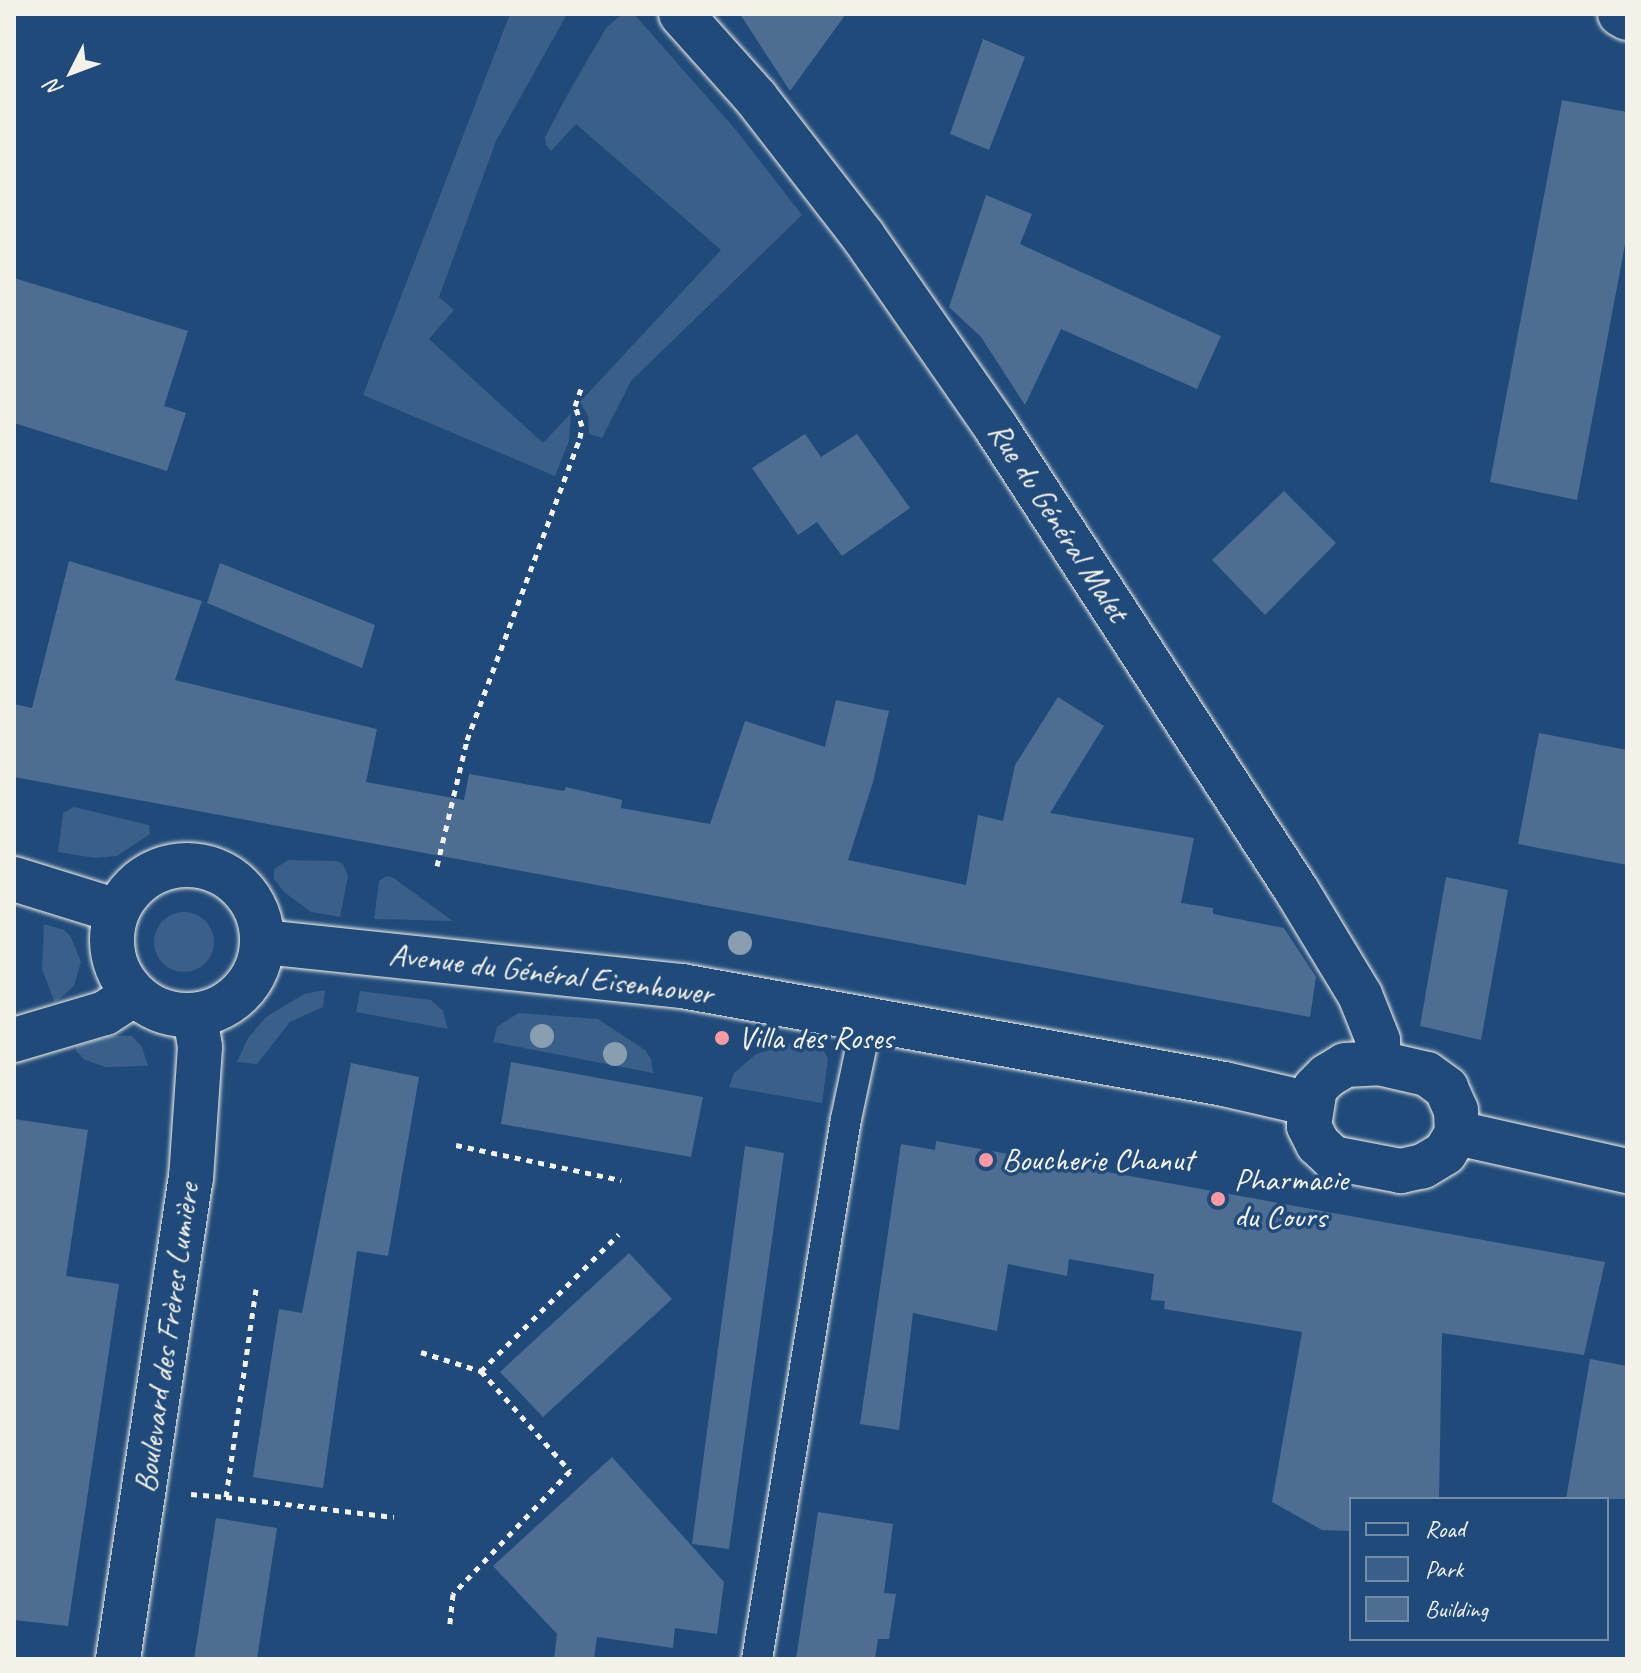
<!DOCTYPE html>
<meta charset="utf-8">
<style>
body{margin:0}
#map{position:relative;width:1641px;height:1673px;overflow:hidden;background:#1f4a7a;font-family:Caveat,sans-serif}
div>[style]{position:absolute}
.green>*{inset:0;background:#3a5f88}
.round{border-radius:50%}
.building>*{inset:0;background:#4d6e92}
.path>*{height:5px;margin-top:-2.5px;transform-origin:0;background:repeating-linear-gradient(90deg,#f4f1e8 0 6px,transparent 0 12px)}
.roads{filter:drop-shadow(0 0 2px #f4f1e8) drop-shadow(0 0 2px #f4f1e8)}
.lane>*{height:30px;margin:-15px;padding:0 15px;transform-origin:15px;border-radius:15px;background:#1f4a7a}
.street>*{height:44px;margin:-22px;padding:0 22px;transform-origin:22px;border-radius:22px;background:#1f4a7a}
.secondary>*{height:44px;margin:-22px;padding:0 22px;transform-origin:22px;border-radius:22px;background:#1f4a7a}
.secondary>.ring{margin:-22px;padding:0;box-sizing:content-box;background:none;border:44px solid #1f4a7a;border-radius:50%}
.trees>*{width:24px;height:24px;margin:-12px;border-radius:50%;background:#8a9eb1}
.dots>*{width:22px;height:22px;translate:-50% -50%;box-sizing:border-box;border:4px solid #1f4a7a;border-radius:50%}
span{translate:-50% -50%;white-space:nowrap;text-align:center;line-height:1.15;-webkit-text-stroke:7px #1f4a7a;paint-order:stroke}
.street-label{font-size:32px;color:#f4f1e8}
.poi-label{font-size:32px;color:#f4f1e8}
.left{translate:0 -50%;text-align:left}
.frame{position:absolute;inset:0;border:16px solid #f4f1e8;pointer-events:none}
.legend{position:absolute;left:1349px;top:1497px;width:260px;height:144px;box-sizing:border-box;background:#1f4a7a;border:2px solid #748da6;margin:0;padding:10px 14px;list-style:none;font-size:24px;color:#f4f1e8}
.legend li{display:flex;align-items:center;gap:16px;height:40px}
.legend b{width:40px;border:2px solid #748da6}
.north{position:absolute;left:32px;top:32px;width:80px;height:80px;-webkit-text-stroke:6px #1f4a7a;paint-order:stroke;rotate:228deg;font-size:22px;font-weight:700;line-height:32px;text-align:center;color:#f4f1e8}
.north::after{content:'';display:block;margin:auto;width:28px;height:36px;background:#f4f1e8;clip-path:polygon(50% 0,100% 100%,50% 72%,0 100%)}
</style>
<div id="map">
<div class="green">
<div style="clip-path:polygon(510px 14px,567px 14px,496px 141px,439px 297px,454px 310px,429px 339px,543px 443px,571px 413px,569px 441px,555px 476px,363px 395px)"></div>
<div style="clip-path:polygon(622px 14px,634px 14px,736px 130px,802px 215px,631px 381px,602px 438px,589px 434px,588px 416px,580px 402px,721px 250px,576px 124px,551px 151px,546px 145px,545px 137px,569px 92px,606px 28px)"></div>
<div style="clip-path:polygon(74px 807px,149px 825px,150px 834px,117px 856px,95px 858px,58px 852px,63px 813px)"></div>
<div style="clip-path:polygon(288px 860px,337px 861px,343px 864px,348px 876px,340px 917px,311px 912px,284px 892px,274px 879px,274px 869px)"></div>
<div style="clip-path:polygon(387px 876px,392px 877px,453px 921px,374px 919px,379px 881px)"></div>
<div class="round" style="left:154px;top:912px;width:60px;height:60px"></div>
<div style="clip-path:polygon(44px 924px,64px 930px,71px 937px,81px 962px,74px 986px,55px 1003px,42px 969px)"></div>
<div style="clip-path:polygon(325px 990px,323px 1007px,290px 1022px,257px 1064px,237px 1062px,248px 1038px,266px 1017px,304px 994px)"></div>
<div style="clip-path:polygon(360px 991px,431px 1000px,443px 1011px,448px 1029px,356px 1012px)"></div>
<div style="clip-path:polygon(518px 1013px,598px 1019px,645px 1050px,651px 1059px,653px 1073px,493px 1042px,497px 1027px)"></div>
<div style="clip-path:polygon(109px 1036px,132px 1036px,142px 1047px,148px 1066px,105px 1067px,85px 1060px,76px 1051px,76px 1046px)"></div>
<div style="clip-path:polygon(806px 1038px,820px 1043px,828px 1059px,822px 1103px,729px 1087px,734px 1073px,756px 1054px)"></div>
</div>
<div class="building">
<div style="clip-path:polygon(740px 14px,846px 14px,790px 91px)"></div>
<div style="clip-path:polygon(983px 39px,1025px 57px,989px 150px,950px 134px)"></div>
<div style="clip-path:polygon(1562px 100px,1627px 112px,1627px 234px,1577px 500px,1490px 482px)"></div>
<div style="clip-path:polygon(986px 195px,1032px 214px,1020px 244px,1221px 336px,1197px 389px,1061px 329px,1025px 405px,981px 337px,949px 307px)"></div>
<div style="clip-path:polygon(14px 278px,188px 331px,164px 406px,186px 413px,167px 471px,14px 423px)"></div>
<div style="clip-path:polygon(805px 434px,821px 457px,857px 434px,910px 508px,842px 556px,817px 522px,798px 535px,752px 468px)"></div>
<div style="clip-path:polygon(1284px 491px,1336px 543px,1265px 615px,1212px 560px)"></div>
<div style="clip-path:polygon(69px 561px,202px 601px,175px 680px,377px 729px,366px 782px,464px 800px,469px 774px,564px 791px,566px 787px,622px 800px,621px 808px,710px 824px,745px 721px,825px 747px,836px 700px,889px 711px,873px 782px,848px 860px,966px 885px,978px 815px,1003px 821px,1015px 765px,1058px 697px,1104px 726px,1050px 813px,1194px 838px,1181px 903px,1213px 908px,1213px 914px,1284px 928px,1316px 977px,1310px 1017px,14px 777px,14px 704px,32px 708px)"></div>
<div style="clip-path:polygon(220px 563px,375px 625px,362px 668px,207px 603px)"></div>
<div style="clip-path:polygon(1539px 733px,1627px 750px,1627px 865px,1518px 844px)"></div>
<div style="clip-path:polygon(1446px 877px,1508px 890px,1481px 1040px,1420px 1026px)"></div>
<div style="clip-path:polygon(511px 1062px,703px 1097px,691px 1157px,501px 1124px)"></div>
<div style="clip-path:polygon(351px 1063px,419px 1077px,388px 1256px,357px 1251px,323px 1488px,253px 1477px,279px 1309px,302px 1313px)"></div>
<div style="clip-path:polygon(14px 1119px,88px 1130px,66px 1276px,119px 1284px,68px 1626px,14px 1620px)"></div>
<div style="clip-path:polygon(936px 1141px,1605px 1262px,1584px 1355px,1442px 1333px,1439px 1499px,1351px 1499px,1351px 1531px,1322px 1530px,1272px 1502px,1302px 1332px,1164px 1309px,1165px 1301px,1151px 1300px,1154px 1274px,1069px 1259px,1067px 1276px,1008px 1264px,997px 1331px,913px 1313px,899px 1430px,860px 1424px,901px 1144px,935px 1150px)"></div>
<div style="clip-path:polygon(745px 1146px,784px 1153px,729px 1549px,692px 1544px)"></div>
<div style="clip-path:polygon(629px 1253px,672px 1299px,543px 1417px,500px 1372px)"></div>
<div style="clip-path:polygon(1590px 1359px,1627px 1366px,1627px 1499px,1566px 1499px)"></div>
<div style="clip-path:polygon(612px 1457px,724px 1582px,717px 1634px,675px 1628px,673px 1648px,597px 1637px,594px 1659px,554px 1659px,557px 1634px,493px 1566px)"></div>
<div style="clip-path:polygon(818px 1512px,893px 1524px,884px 1593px,896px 1594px,889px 1639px,878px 1639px,875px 1659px,796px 1659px)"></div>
<div style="clip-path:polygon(216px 1518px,277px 1528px,257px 1659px,194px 1659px)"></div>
</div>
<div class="path">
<div style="left:437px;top:866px;width:130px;rotate:-76.6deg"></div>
<div style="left:467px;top:740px;width:322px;rotate:-69.5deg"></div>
<div style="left:580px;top:438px;width:12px;rotate:-81deg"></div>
<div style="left:582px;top:426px;width:21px;rotate:-109deg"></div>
<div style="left:575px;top:406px;width:18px;rotate:-71deg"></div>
<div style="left:456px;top:1145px;width:169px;rotate:12deg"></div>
<div style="left:256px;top:1289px;width:210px;rotate:98.2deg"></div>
<div style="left:226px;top:1497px;width:169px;rotate:6.8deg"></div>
<div style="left:421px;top:1352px;width:63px;rotate:17.6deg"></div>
<div style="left:481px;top:1371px;width:134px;rotate:48.3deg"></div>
<div style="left:570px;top:1471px;width:170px;rotate:133.6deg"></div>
<div style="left:453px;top:1594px;width:30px;rotate:96deg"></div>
<div style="left:481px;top:1371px;width:194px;rotate:-44.8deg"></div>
<div style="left:191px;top:1494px;width:35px;rotate:5deg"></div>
</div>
<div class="roads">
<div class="lane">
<div style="left:757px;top:1659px;width:547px;rotate:-80.64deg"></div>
<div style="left:846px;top:1119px;width:101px;rotate:-78deg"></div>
</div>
<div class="street">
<div style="left:1620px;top:14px;width:8px;rotate:30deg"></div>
<div style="left:14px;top:1040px;width:95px;rotate:-16.5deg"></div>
<div style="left:105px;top:1013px;width:35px;rotate:-33deg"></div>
</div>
<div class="secondary">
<div style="left:681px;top:14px;width:113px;rotate:48.2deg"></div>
<div style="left:756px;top:98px;width:175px;rotate:52.2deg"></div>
<div style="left:863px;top:236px;width:231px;rotate:55.2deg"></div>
<div style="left:995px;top:426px;width:554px;rotate:57deg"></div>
<div style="left:1297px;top:891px;width:122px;rotate:58.8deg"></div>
<div style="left:1360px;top:995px;width:48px;rotate:68.2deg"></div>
<div style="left:1378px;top:1040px;width:23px;rotate:88deg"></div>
<div class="ring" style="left:112px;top:865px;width:106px;height:106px"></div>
<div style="left:14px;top:879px;width:108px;rotate:17.3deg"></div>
<div style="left:263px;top:942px;width:421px;rotate:6deg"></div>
<div style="left:682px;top:986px;width:551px;rotate:10.25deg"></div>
<div style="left:1224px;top:1084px;width:88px;rotate:13.1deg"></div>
<div style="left:1379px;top:1063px;width:49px;rotate:12.9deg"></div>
<div style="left:1427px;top:1074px;width:24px;rotate:36deg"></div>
<div style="left:1446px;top:1088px;width:24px;rotate:66deg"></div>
<div style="left:1456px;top:1110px;width:23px;rotate:88deg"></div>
<div style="left:1457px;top:1133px;width:23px;rotate:121deg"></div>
<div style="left:1445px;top:1153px;width:26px;rotate:149deg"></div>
<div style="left:1423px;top:1166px;width:23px;rotate:167deg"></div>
<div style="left:1401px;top:1171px;width:69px;rotate:-169.2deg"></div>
<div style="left:1333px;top:1158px;width:21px;rotate:-137deg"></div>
<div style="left:1318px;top:1144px;width:20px;rotate:-117deg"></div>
<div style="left:1309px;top:1126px;width:38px;rotate:-81deg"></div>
<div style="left:1315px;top:1088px;width:17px;rotate:-45deg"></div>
<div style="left:1327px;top:1076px;width:21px;rotate:-31deg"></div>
<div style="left:1345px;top:1065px;width:34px;rotate:-3deg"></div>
<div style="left:1457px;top:1133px;width:174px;rotate:12.6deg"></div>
<div style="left:118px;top:1659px;width:486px;rotate:-81.4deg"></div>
<div style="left:191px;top:1179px;width:132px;rotate:-86.1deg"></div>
<div style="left:200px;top:1047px;width:32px;rotate:-99deg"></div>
</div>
</div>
<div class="trees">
<div style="left:740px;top:943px"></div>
<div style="left:542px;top:1036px"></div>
<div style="left:615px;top:1054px"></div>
</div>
<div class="dots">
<div style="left:722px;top:1038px;background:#ff9aa2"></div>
<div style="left:986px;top:1160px;background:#ff9aa2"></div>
<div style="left:1218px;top:1199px;background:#ff9aa2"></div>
</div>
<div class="street-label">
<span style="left:1058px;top:522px;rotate:57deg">Rue du Général Malet</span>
<span style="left:551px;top:974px;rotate:7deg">Avenue du Général Eisenhower</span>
<span style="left:167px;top:1338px;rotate:-82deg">Boulevard des Frères Lumière</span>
</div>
<div class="poi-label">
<span class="left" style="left:738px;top:1038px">Villa des Roses</span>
<span class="left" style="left:1002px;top:1160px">Boucherie Chanut</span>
<span class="left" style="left:1234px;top:1199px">Pharmacie<br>du Cours</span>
</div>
<div class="frame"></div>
<ul class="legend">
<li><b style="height:10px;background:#1f4a7a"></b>Road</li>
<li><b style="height:22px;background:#3a5f88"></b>Park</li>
<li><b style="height:22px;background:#4d6e92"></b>Building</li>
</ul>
<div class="north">N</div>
</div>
